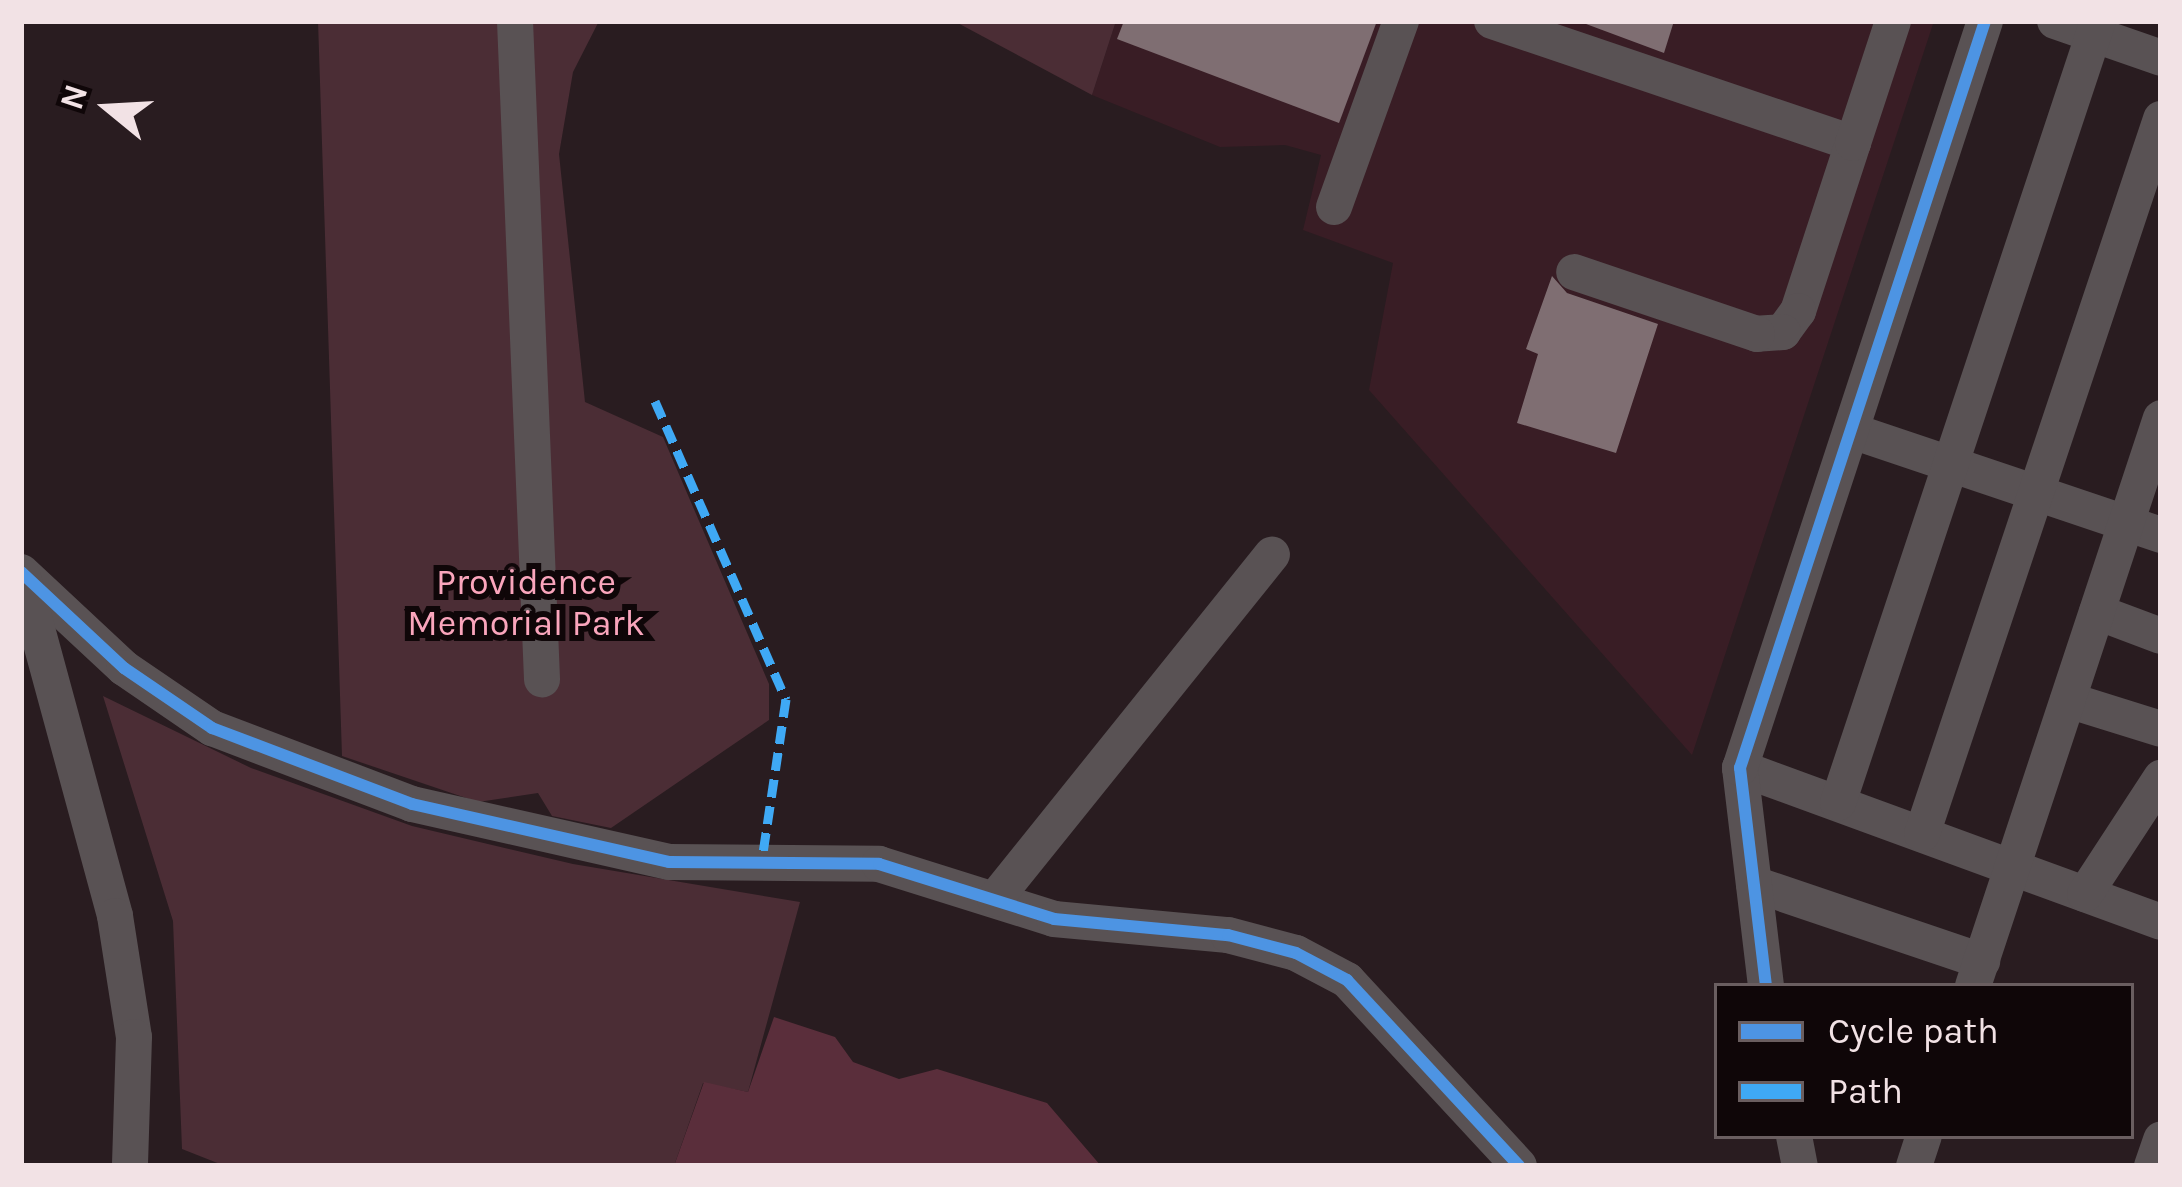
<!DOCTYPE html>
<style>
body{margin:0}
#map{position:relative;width:2182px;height:1187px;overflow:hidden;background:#291c20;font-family:Karla,sans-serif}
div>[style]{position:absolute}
.built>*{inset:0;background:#391d25}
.green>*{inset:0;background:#4b2d35}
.forest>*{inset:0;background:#5a2e3b}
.building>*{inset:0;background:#7f6e72}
.minor>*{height:36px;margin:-18px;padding:0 18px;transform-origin:18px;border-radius:18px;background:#595254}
.quiet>*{height:9px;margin-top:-4.5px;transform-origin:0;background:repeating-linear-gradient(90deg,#3fa9f5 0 18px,transparent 0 27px)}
.cycleway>*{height:12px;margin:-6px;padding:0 6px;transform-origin:6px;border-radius:6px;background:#4d94e3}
span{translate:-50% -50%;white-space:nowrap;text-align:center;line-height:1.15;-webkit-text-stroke:12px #0f0608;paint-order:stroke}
.park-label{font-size:36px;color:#faa5bc}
.frame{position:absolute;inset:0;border:24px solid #f2e2e5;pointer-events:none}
.legend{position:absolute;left:1714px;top:983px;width:420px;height:156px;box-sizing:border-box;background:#0f0608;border:3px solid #6a5e60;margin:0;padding:15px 21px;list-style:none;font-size:36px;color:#f2e2e5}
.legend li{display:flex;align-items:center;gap:24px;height:60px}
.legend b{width:60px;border:3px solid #6a5e60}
.north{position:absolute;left:48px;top:48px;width:120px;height:120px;-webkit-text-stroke:9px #0f0608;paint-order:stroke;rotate:288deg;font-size:33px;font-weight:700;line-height:48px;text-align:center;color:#f2e2e5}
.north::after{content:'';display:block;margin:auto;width:42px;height:54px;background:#f2e2e5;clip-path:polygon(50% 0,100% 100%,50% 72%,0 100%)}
</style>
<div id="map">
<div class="built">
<div style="clip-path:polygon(1116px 21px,1934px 21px,1692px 755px,1369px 390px,1393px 263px,1303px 230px,1321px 155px,1285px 145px,1220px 147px,1092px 95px)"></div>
</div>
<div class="green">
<div style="clip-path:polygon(318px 21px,599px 21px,573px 72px,559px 154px,585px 402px,663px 437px,769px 684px,769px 720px,611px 828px,552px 816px,538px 793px,478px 802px,342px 756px)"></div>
<div style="clip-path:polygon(954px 21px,1116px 21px,1092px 95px)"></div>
<div style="clip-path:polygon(103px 696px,251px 768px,412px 826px,573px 864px,800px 902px,748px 1092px,703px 1083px,674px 1166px,225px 1166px,182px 1149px,173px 921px)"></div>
</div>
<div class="forest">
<div style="clip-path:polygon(774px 1017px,835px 1037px,853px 1062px,899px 1079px,937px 1069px,1047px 1103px,1101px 1166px,674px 1166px,704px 1082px,748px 1092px)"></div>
</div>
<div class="building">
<div style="clip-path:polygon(1124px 21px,1377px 21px,1339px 123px,1117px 39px)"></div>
<div style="clip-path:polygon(1578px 21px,1674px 21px,1664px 53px)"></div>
<div style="clip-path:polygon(1552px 276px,1567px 293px,1658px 324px,1616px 453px,1517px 423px,1538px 354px,1526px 349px)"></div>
</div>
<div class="minor">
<div style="left:515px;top:21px;width:659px;rotate:87.65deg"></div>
<div style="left:1492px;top:21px;width:381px;rotate:18.7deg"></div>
<div style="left:1853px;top:143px;width:177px;rotate:108.1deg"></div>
<div style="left:1798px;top:311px;width:26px;rotate:126deg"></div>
<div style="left:1783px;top:332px;width:26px;rotate:176deg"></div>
<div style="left:1757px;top:334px;width:193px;rotate:-161.3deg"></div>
<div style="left:2055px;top:21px;width:112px;rotate:19.2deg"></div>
<div style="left:1853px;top:143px;width:128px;rotate:-71.8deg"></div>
<div style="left:1334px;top:207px;width:198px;rotate:-70.2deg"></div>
<div style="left:1852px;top:431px;width:326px;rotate:18.6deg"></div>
<div style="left:21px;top:572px;width:141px;rotate:43deg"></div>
<div style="left:124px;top:668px;width:107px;rotate:34.3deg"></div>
<div style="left:212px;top:728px;width:214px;rotate:20.8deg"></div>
<div style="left:412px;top:804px;width:263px;rotate:12.7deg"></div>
<div style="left:669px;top:862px;width:210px;rotate:0.5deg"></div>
<div style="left:879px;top:864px;width:183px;rotate:17.4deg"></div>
<div style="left:1054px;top:919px;width:175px;rotate:5.3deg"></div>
<div style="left:1228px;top:935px;width:70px;rotate:14.8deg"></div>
<div style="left:1296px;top:953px;width:58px;rotate:27.9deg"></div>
<div style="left:1347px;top:980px;width:253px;rotate:47.2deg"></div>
<div style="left:23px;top:577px;width:351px;rotate:74.8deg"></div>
<div style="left:115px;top:916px;width:122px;rotate:81.1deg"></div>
<div style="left:134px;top:1037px;width:129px;rotate:91.8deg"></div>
<div style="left:2097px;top:612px;width:68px;rotate:20.6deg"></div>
<div style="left:2068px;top:700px;width:97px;rotate:17.3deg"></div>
<div style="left:1740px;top:768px;width:448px;rotate:20.1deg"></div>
<div style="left:1838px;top:803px;width:824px;rotate:-71.61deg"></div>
<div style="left:1922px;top:834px;width:754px;rotate:-71.52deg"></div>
<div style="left:1754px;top:884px;width:241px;rotate:18.7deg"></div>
<div style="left:2085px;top:894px;width:139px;rotate:-56.8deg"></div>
<div style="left:995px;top:899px;width:442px;rotate:-51.2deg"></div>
<div style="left:1766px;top:986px;width:220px;rotate:-96.8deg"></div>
<div style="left:1740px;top:768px;width:786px;rotate:-71.84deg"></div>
<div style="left:1973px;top:986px;width:598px;rotate:-71.69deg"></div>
<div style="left:1794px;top:1136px;width:31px;rotate:79deg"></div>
<div style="left:1914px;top:1166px;width:32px;rotate:-72deg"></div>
<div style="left:2152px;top:1166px;width:28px;rotate:-71deg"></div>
</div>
<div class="quiet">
<div style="left:655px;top:401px;width:326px;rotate:66.3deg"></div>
<div style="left:786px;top:699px;width:163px;rotate:98.5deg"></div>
</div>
<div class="cycleway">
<div style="left:21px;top:572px;width:141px;rotate:43deg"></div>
<div style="left:124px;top:668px;width:107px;rotate:34.3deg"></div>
<div style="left:212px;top:728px;width:214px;rotate:20.8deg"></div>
<div style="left:412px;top:804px;width:263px;rotate:12.7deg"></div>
<div style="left:669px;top:862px;width:210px;rotate:0.5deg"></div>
<div style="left:879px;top:864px;width:183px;rotate:17.4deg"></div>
<div style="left:1054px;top:919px;width:175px;rotate:5.3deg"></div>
<div style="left:1228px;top:935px;width:70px;rotate:14.8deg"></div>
<div style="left:1296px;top:953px;width:58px;rotate:27.9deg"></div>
<div style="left:1347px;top:980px;width:253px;rotate:47.2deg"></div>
<div style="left:1766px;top:986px;width:220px;rotate:-96.8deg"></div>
<div style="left:1740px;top:768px;width:786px;rotate:-71.84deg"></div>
</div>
<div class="park-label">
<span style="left:526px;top:603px">Providence<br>Memorial Park</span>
</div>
<div class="frame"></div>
<ul class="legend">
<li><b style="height:15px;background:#4d94e3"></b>Cycle path</li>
<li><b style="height:15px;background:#3fa9f5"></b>Path</li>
</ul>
<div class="north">N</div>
</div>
